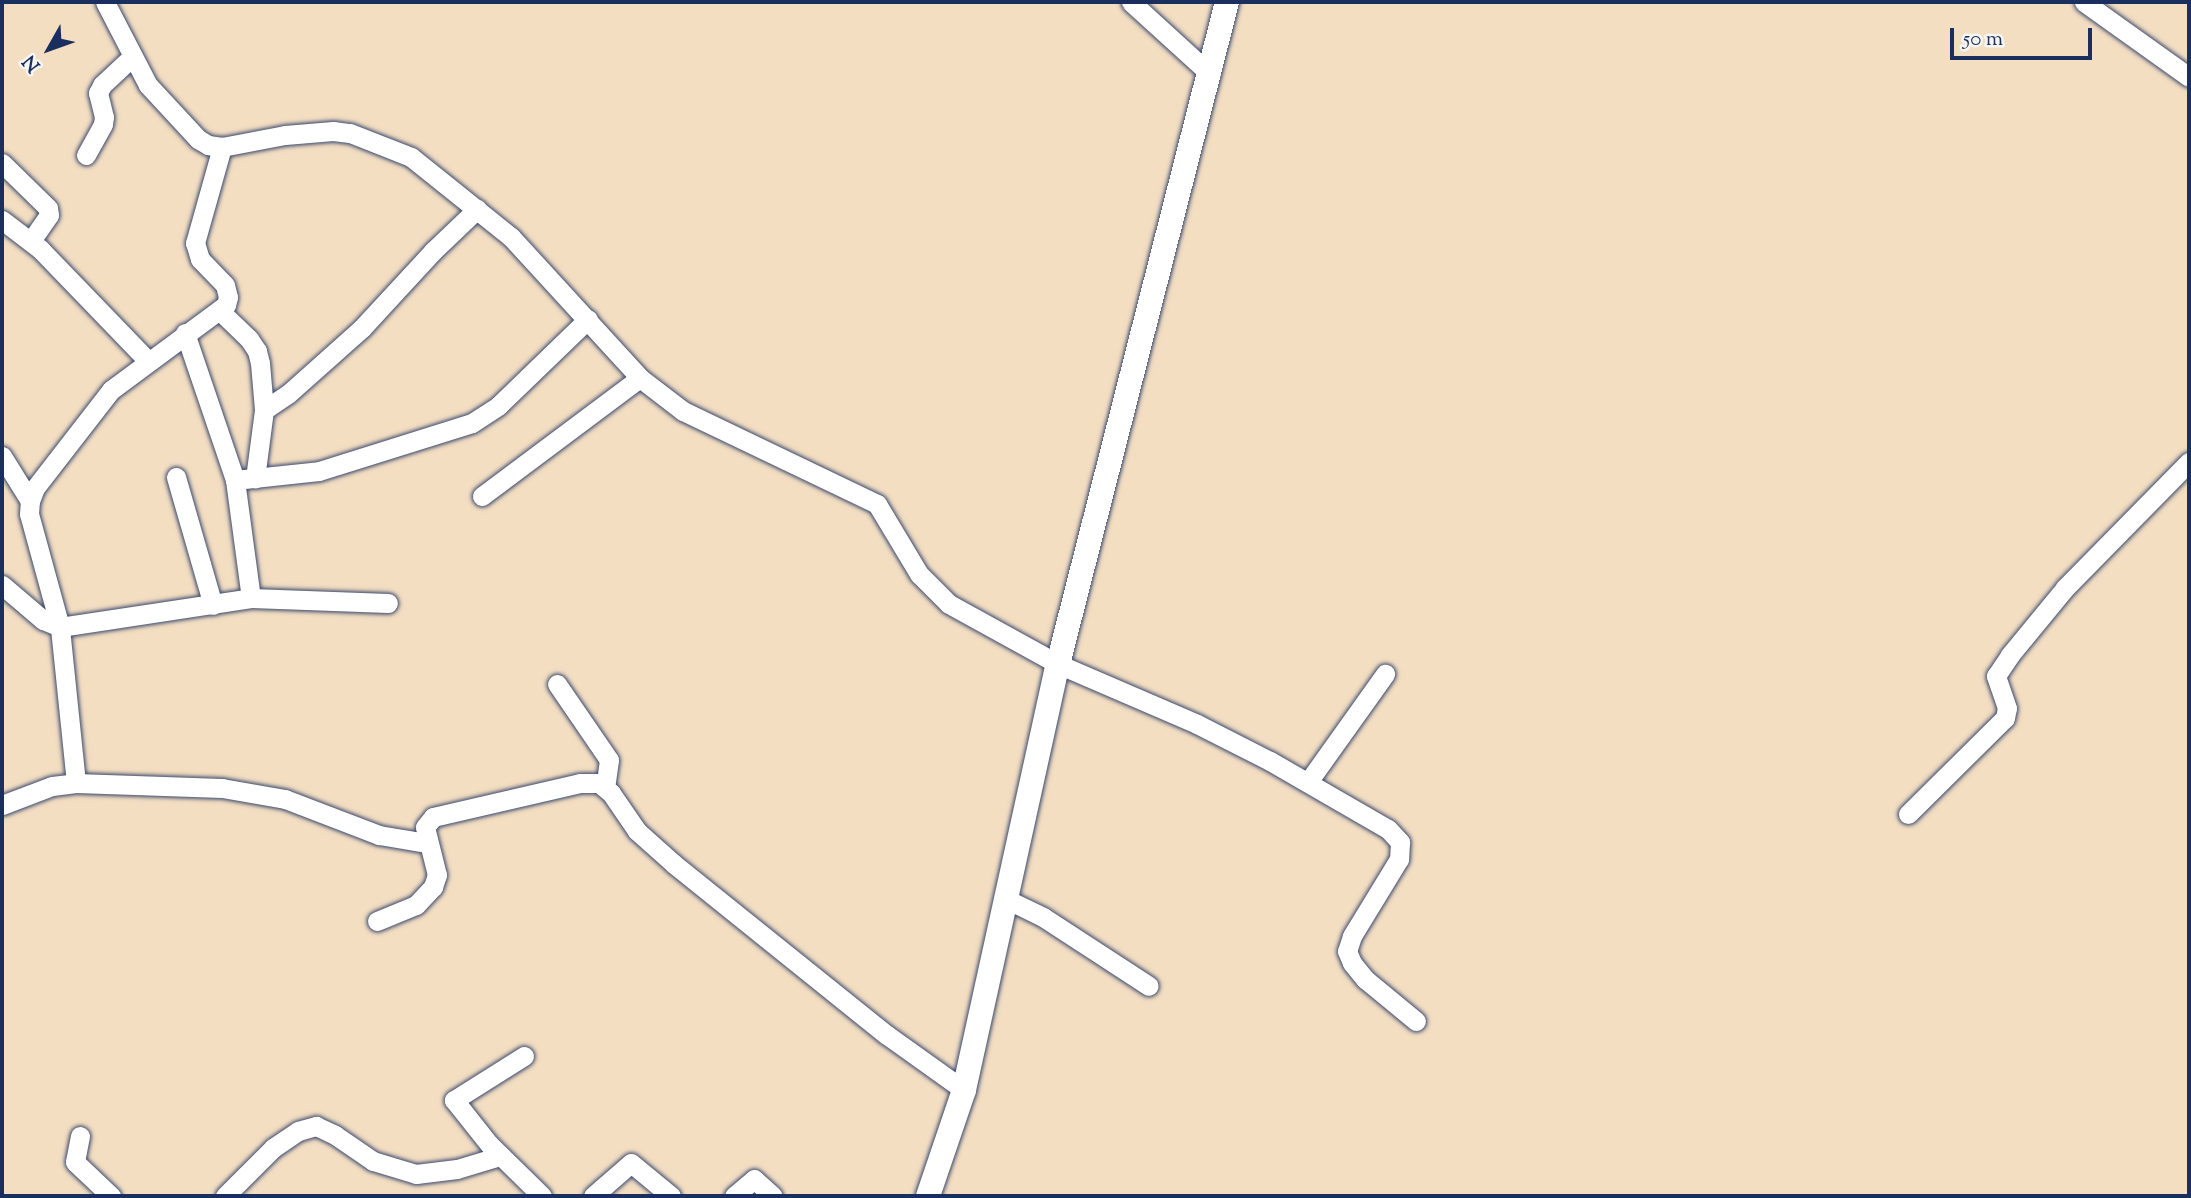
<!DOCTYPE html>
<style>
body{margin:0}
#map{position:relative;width:2191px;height:1198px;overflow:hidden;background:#f3dec2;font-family:"Sorts Mill Goudy",serif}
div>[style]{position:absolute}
.roads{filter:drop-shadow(0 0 2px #3b496d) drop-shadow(0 0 2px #3b496d)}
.minor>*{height:19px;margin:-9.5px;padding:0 9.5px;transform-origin:9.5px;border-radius:9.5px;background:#fff}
.tertiary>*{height:24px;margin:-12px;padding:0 12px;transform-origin:12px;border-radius:12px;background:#fff}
span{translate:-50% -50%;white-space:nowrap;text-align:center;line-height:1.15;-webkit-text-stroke:5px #f6f6f2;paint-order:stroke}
.frame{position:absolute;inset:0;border:4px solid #1b2f5e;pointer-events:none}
.north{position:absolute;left:14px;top:14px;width:70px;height:70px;-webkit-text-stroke:5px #f6f6f2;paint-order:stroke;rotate:230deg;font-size:19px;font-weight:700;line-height:28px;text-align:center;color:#1b2f5e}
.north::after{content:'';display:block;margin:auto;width:24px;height:32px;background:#1b2f5e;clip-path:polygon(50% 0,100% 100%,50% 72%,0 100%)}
.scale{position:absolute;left:1950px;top:28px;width:142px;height:32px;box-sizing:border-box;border:4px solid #1b2f5e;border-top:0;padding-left:9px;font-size:21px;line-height:24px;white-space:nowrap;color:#1b2f5e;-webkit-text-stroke:5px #f6f6f2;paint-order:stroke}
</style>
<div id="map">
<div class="roads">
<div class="minor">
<div style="left:105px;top:2px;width:93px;rotate:62.6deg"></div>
<div style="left:148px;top:85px;width:74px;rotate:47.2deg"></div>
<div style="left:198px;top:139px;width:12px;rotate:31deg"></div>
<div style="left:208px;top:145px;width:14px;rotate:8deg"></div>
<div style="left:222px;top:147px;width:64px;rotate:-10.8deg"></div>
<div style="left:285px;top:135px;width:48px;rotate:-4.8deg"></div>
<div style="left:333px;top:131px;width:17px;rotate:7deg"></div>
<div style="left:350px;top:133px;width:66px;rotate:21.5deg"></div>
<div style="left:411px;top:157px;width:128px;rotate:38.7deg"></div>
<div style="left:511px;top:237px;width:191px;rotate:47.5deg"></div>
<div style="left:640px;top:378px;width:54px;rotate:37.5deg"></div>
<div style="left:683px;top:411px;width:215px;rotate:25.6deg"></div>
<div style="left:877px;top:504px;width:82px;rotate:59deg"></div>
<div style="left:919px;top:574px;width:42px;rotate:45deg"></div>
<div style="left:949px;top:604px;width:124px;rotate:28.8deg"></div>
<div style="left:1058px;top:664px;width:151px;rotate:23.3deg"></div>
<div style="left:1197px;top:724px;width:82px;rotate:26.9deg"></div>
<div style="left:1270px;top:761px;width:136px;rotate:30deg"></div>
<div style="left:1388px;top:829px;width:18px;rotate:47deg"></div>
<div style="left:1400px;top:842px;width:17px;rotate:93deg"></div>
<div style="left:1399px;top:859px;width:90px;rotate:121.4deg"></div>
<div style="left:1352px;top:936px;width:16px;rotate:108deg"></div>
<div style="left:1347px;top:951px;width:13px;rotate:67deg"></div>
<div style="left:1352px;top:963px;width:21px;rotate:51deg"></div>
<div style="left:1365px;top:979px;width:66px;rotate:39.5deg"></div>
<div style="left:1131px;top:2px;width:107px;rotate:42.3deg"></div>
<div style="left:2084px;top:2px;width:129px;rotate:35.5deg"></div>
<div style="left:86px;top:155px;width:35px;rotate:-61deg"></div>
<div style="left:103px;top:124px;width:7px;rotate:-82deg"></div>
<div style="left:104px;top:117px;width:25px;rotate:-104deg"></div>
<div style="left:98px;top:93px;width:9px;rotate:-63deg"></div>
<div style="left:102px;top:85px;width:41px;rotate:-43deg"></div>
<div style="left:2px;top:163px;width:64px;rotate:44.4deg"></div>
<div style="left:48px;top:208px;width:7px;rotate:82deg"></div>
<div style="left:49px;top:215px;width:32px;rotate:125deg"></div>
<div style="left:2px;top:220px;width:48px;rotate:37.3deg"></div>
<div style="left:40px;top:249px;width:156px;rotate:46deg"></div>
<div style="left:219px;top:310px;width:42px;rotate:44deg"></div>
<div style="left:249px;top:339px;width:14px;rotate:56deg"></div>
<div style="left:257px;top:351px;width:12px;rotate:76deg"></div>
<div style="left:260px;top:363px;width:47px;rotate:85.1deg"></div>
<div style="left:264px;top:410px;width:69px;rotate:97.5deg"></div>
<div style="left:185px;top:333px;width:155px;rotate:71.2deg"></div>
<div style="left:235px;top:480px;width:119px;rotate:82.3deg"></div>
<div style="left:264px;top:410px;width:29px;rotate:-34deg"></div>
<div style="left:288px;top:394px;width:99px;rotate:-41.7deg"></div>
<div style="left:362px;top:328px;width:105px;rotate:-47.3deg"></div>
<div style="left:433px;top:251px;width:61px;rotate:-43.7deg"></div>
<div style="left:2px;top:456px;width:53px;rotate:58.1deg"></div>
<div style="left:176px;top:477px;width:133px;rotate:73.9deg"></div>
<div style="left:235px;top:480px;width:84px;rotate:-6.1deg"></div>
<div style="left:319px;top:471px;width:160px;rotate:-17.4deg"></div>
<div style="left:472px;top:423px;width:31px;rotate:-33deg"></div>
<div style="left:498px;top:406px;width:125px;rotate:-44deg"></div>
<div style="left:482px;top:496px;width:197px;rotate:-36.8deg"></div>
<div style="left:2px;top:585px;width:54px;rotate:40.5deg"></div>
<div style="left:43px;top:620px;width:18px;rotate:22deg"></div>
<div style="left:60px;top:627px;width:193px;rotate:-8.6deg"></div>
<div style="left:251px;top:598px;width:137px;rotate:2.1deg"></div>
<div style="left:557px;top:684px;width:92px;rotate:55.6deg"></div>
<div style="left:609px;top:760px;width:27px;rotate:98deg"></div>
<div style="left:1308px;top:782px;width:133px;rotate:-54.5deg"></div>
<div style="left:76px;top:783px;width:157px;rotate:-95.9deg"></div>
<div style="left:60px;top:627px;width:117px;rotate:-105.3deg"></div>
<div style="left:29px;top:514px;width:13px;rotate:-86deg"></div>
<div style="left:30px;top:501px;width:14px;rotate:-69deg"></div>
<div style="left:35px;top:488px;width:124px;rotate:-52.2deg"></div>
<div style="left:111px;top:390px;width:143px;rotate:-36.5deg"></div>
<div style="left:226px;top:305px;width:8px;rotate:-76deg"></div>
<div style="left:228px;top:297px;width:12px;rotate:-104deg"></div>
<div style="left:225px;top:285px;width:36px;rotate:-134deg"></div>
<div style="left:200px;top:259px;width:17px;rotate:-107deg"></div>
<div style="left:195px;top:243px;width:100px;rotate:-74.3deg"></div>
<div style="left:2px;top:805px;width:53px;rotate:-20.8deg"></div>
<div style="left:52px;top:786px;width:24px;rotate:-7deg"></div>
<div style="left:76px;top:783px;width:146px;rotate:2deg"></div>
<div style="left:222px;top:788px;width:64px;rotate:9.9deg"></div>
<div style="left:285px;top:799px;width:101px;rotate:21deg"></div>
<div style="left:379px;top:835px;width:49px;rotate:9.5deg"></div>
<div style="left:1908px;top:814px;width:136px;rotate:-44.7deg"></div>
<div style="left:2005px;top:718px;width:10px;rotate:-79deg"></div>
<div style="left:2007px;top:708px;width:34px;rotate:-109deg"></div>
<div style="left:1996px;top:676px;width:25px;rotate:-56deg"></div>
<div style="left:2010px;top:655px;width:87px;rotate:-50.6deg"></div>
<div style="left:2065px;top:588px;width:177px;rotate:-45.5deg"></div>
<div style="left:1006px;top:899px;width:41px;rotate:25.9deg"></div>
<div style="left:1043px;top:917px;width:126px;rotate:33.1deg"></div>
<div style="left:377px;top:921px;width:42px;rotate:-22.3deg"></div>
<div style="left:416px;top:905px;width:25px;rotate:-47deg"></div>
<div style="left:433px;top:887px;width:13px;rotate:-72deg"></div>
<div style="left:437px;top:875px;width:49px;rotate:-104deg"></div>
<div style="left:425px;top:827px;width:13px;rotate:-51deg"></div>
<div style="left:433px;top:817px;width:151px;rotate:-13deg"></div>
<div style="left:580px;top:783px;width:19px"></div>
<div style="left:599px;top:783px;width:16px;rotate:40deg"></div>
<div style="left:611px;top:793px;width:46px;rotate:55.6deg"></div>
<div style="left:637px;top:831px;width:50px;rotate:41.7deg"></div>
<div style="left:674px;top:864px;width:273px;rotate:38.8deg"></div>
<div style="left:887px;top:1035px;width:95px;rotate:35.5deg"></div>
<div style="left:524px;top:1056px;width:83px;rotate:147.8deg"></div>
<div style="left:454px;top:1100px;width:56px;rotate:51.5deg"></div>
<div style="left:489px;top:1144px;width:74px;rotate:44.5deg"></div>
<div style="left:80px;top:1136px;width:26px;rotate:101deg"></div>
<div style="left:75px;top:1162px;width:50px;rotate:43.4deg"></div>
<div style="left:225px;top:1196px;width:68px;rotate:-45deg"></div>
<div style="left:273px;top:1148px;width:30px;rotate:-34deg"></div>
<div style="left:298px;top:1131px;width:19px;rotate:-16deg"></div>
<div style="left:316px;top:1126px;width:21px;rotate:25deg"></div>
<div style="left:335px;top:1135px;width:46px;rotate:34.4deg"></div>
<div style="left:373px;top:1161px;width:45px;rotate:16.8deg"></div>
<div style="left:416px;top:1174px;width:41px;rotate:-7deg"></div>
<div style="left:457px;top:1169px;width:45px;rotate:-16.8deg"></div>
<div style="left:593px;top:1196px;width:50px;rotate:-41deg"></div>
<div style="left:631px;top:1163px;width:52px;rotate:39.5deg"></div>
<div style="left:734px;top:1196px;width:26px;rotate:-40deg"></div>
<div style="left:754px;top:1179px;width:25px;rotate:42deg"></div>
</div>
<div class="tertiary">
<div style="left:928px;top:1196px;width:112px;rotate:-71.2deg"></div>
<div style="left:964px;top:1090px;width:436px;rotate:-77.6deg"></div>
<div style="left:1058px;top:664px;width:683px;rotate:-75.68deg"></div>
</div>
</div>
<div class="frame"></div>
<div class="north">N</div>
<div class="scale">50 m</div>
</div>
